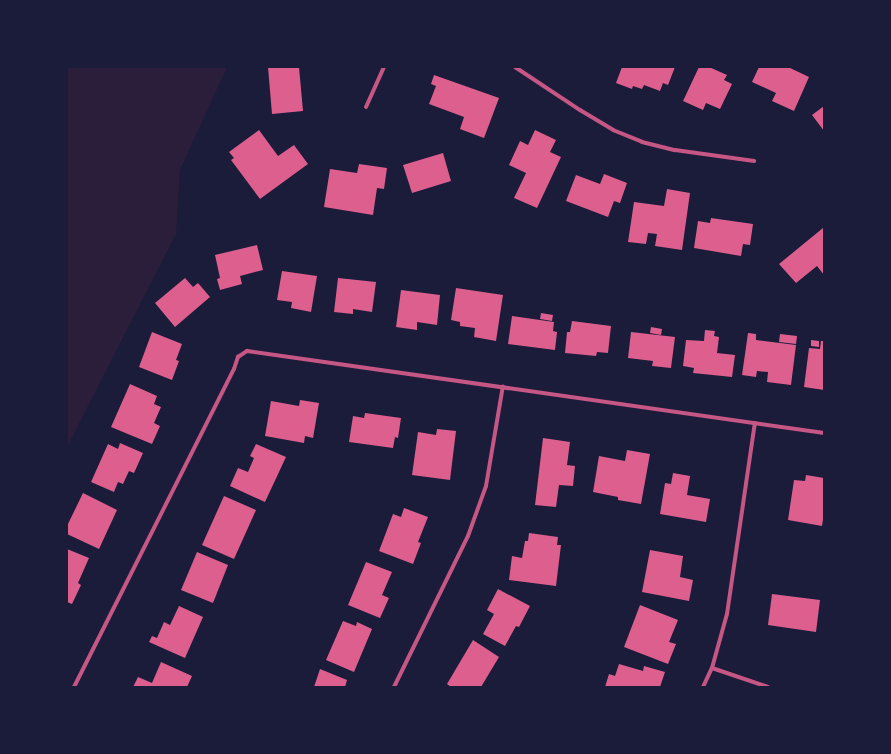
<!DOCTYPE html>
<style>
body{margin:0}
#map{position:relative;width:891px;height:754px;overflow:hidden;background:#1b1b3a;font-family:Georgia,serif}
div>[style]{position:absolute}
.green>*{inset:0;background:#2a1e3b}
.building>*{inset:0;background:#dd5f8e}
.minor>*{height:4px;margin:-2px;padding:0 2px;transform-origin:2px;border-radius:2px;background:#c65784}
span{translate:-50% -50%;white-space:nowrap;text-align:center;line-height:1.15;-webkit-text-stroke:3px #1b1b3a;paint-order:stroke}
.frame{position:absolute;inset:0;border:68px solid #1b1b3a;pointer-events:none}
</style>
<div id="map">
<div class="green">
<div style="clip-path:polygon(67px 67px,227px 67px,180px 170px,176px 234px,67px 447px)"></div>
</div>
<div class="building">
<div style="clip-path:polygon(268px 67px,299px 67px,303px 111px,272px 114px)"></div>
<div style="clip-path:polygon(622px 67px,675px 67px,668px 85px,663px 83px,660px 91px,644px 85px,642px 89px,633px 86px,632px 89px,616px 83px)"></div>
<div style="clip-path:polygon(699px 67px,709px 67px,727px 75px,724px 80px,732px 84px,720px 109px,706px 103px,703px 110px,683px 101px)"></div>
<div style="clip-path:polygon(759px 67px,788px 67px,809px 77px,794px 111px,772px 101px,776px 93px,752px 82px)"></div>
<div style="clip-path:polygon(434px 75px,499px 98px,484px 138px,460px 129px,464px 117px,429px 104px,436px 86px,431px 84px)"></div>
<div style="clip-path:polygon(824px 106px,824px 131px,812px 115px)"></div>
<div style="clip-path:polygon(259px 130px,278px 156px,294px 145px,308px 164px,260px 199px,231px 160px,234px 158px,229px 152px)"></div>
<div style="clip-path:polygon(535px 130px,556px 140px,550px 152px,561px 157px,537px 208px,514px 198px,526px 173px,509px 165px,520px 141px,528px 145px)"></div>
<div style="clip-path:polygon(443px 153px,451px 181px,412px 193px,403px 165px)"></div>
<div style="clip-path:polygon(359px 164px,387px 168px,384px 189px,377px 188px,373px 215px,324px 207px,330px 169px,357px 173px)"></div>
<div style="clip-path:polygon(604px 174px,627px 183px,620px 203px,614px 201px,608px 217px,566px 201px,576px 175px,600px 184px)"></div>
<div style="clip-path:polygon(667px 189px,690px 193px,682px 250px,655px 246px,657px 234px,648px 233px,646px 244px,628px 242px,634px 202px,664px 206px)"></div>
<div style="clip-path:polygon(711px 218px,753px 224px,750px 245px,743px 244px,741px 256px,694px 248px,698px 221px,710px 223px)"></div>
<div style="clip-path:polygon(823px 228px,824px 275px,817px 266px,796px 283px,779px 264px)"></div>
<div style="clip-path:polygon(257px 245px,263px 270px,240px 276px,242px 284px,220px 290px,217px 279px,220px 278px,215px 255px)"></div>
<div style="clip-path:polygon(282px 271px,317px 276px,311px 312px,291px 308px,292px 302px,277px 300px)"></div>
<div style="clip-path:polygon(185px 278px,193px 287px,198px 283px,210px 297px,175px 327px,155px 303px)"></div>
<div style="clip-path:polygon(338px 278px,376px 282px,372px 312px,353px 309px,353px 314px,334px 312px)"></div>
<div style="clip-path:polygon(456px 288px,503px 295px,496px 341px,474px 337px,475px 328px,460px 326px,460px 322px,451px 320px)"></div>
<div style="clip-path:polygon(401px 290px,440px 295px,437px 325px,417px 322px,417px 330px,396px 327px)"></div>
<div style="clip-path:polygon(541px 313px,553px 315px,552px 321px,540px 319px)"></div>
<div style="clip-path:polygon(512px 316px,554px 322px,553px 331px,557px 332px,555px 350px,508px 344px)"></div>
<div style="clip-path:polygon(572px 321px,611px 326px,608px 353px,597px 352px,596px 356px,565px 353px,567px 332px,570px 332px)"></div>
<div style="clip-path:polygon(651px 327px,662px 329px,661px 335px,650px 333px)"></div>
<div style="clip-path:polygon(705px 330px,715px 331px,714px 336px,719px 337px,717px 353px,735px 355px,732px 377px,693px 373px,694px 368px,683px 366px,686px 340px,704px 341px)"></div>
<div style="clip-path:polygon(152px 332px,182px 344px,176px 360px,179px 361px,172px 380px,139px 367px)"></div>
<div style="clip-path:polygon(631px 332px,675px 337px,671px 368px,652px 366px,653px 361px,628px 358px)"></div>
<div style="clip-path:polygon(748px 333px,756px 334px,756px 340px,796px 345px,791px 385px,767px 382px,768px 372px,757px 371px,756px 377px,742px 375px)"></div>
<div style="clip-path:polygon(780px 334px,797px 336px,796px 344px,779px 342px)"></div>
<div style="clip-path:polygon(811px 340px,819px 341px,819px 347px,811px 346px)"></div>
<div style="clip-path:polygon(821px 341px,824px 341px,824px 390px,804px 387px,809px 348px,820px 349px)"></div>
<div style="clip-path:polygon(130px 384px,157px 396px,154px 404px,161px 407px,154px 423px,160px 426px,152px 444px,111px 427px)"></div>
<div style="clip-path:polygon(300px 400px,319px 403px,313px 438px,305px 436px,304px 443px,265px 436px,271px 401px,299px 406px)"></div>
<div style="clip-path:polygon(365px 413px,401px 418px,398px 438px,395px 437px,393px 448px,349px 442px,353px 416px,364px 418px)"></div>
<div style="clip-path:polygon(437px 429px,456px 431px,450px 480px,412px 475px,418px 432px,436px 435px)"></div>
<div style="clip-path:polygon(543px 438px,570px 442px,567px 465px,575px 466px,573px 486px,559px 485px,556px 507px,535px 505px)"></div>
<div style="clip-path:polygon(120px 443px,143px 453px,134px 473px,129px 471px,123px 484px,118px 482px,114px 492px,91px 482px,108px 444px,118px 449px)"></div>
<div style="clip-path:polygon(256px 444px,286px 457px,265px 502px,230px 486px,238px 468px,248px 472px,254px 458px,250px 456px)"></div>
<div style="clip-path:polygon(627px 450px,650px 454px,641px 504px,618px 500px,618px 497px,593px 492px,599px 456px,625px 461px)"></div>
<div style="clip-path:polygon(673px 473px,690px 476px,687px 495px,710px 499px,706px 522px,660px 514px,665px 483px,671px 484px)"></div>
<div style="clip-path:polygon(806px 475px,824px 478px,824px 513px,822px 526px,788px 520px,794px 480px,805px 481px)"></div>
<div style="clip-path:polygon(83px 493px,117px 510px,99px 549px,67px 534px,67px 526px)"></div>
<div style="clip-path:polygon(224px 496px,256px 510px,234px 559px,202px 545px)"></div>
<div style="clip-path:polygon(404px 508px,428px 517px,418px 542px,421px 543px,413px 564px,379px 551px,393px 514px,401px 517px)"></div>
<div style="clip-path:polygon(529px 533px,558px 537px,557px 545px,561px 545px,556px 586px,509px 580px,512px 556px,522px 558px,525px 541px,528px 541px)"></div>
<div style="clip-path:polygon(67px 549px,89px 558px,78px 583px,81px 585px,72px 604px,67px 602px)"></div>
<div style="clip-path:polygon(650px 550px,683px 556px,680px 577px,693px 580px,689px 601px,642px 592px)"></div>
<div style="clip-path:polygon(197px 552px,228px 565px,213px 603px,181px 590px)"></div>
<div style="clip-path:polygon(366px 562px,392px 572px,382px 595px,389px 598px,380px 618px,348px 605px)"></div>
<div style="clip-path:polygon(498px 589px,530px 606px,519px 627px,516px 626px,505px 646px,483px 634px,494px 614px,487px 610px)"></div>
<div style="clip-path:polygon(772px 594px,820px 600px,816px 632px,768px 625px)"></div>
<div style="clip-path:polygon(640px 605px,678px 620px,669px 642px,676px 644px,668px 664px,624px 647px)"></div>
<div style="clip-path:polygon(179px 606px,203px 617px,185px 658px,149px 642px,152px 636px,157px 638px,164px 622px,170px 625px)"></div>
<div style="clip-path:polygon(343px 621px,356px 626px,357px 622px,372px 629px,354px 672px,326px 660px)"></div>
<div style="clip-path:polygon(473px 640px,499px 657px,481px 687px,451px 687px,447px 684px)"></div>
<div style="clip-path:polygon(161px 662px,192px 676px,187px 687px,133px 687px,138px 677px,152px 683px)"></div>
<div style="clip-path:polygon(619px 664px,643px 671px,644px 666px,665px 672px,660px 687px,605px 687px,609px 674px,615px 676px)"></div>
<div style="clip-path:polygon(320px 669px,347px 680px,345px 687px,314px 687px)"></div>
</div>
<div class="minor">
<div style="left:515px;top:67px;width:78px;rotate:33.5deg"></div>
<div style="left:580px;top:110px;width:39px;rotate:31deg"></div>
<div style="left:613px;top:130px;width:31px;rotate:22deg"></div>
<div style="left:642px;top:142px;width:34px;rotate:14deg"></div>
<div style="left:675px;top:150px;width:80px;rotate:7.9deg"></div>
<div style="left:366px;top:107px;width:44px;rotate:-65.8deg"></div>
<div style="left:712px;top:668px;width:59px;rotate:18.7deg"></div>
<div style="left:74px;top:687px;width:356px;rotate:-63.3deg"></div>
<div style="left:234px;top:369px;width:13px;rotate:-72deg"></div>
<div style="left:238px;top:357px;width:11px;rotate:-34deg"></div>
<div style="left:247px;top:351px;width:583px;rotate:8.09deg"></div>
<div style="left:394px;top:687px;width:168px;rotate:-63.9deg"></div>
<div style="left:468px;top:536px;width:53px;rotate:-70.2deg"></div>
<div style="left:486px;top:486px;width:101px;rotate:-80.4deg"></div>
<div style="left:703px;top:687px;width:21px;rotate:-65deg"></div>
<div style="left:712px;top:668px;width:56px;rotate:-74.5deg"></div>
<div style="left:727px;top:614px;width:193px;rotate:-81.7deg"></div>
</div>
<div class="frame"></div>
</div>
